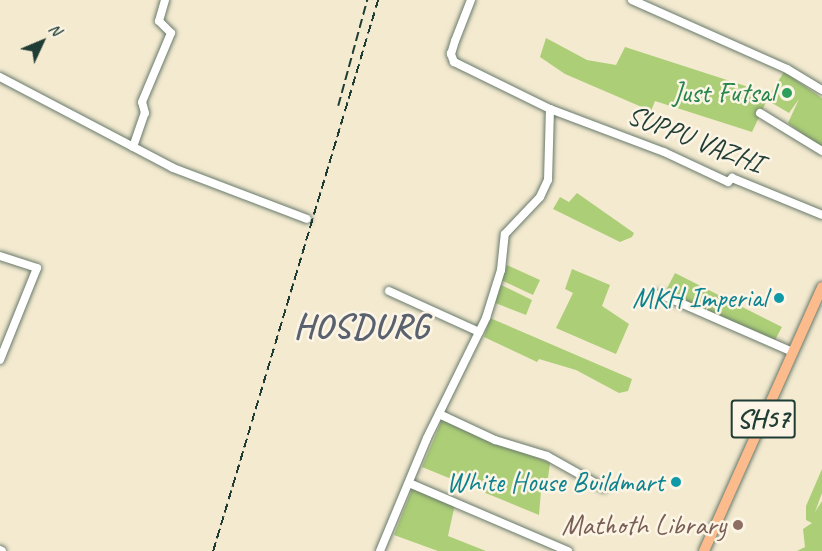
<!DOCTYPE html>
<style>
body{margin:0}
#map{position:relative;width:822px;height:551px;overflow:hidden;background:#f3ead0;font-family:Caveat,sans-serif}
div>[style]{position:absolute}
.green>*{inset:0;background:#acce77}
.roads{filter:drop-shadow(0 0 2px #697a6b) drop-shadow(0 0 2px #697a6b)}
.minor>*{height:8px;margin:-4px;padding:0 4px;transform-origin:4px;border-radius:4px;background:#fff}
.major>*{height:10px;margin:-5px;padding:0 5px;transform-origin:5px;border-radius:5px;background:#fbbb8c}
.rail>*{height:1.5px;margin-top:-0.75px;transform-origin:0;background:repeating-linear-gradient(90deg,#1f3d34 0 9px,transparent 0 13.5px)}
.dots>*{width:16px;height:16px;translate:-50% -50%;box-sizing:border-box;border:3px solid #fcf5e5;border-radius:50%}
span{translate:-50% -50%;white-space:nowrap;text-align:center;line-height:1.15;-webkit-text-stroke:5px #fcf5e5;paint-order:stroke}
.shield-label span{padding:2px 4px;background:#fcf5e5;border:2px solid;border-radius:4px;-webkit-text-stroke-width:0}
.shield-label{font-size:27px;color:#1f3d34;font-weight:700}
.leisure-label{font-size:28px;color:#27864d}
.right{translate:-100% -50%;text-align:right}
.street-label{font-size:28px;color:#1f3d34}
.culture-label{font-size:28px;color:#0d838f}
.education-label{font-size:28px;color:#785e54}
.district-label{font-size:34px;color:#5a616e;font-weight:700;letter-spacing:1.5px}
.north{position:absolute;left:12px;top:12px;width:60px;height:60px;-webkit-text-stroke:4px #fcf5e5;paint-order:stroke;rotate:46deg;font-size:16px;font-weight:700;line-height:24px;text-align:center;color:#1f3d34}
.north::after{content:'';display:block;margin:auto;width:21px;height:27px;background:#1f3d34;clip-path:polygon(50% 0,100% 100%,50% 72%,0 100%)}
</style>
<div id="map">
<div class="green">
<div style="clip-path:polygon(546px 38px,587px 60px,616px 65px,625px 47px,770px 94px,784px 72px,822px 98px,822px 149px,788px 123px,799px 99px,789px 113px,767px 100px,752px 132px,655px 101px,651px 111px,565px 74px,540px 57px)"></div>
<div style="clip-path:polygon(577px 193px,634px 233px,632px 237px,620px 242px,553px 209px,560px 197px,569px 202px)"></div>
<div style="clip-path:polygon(507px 265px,540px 280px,533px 295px,501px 280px)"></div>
<div style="clip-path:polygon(572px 269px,610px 285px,602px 306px,629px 324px,616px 354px,556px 328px,573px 293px,565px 289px)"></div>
<div style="clip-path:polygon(675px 273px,782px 327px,774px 342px,664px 294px)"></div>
<div style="clip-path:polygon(499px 284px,532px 300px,526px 315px,493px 302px)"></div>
<div style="clip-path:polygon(490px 318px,632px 379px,628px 391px,619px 393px,576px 370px,539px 359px,537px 362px,484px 337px)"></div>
<div style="clip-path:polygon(442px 420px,550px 463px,548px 478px,542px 479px,539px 515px,422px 467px)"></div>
<div style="clip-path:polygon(822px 469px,822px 493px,815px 512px,822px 501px,822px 551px,797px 551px,805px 547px,803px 529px,812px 523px,806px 520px,806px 506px)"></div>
<div style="clip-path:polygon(413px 487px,455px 504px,448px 536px,486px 551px,438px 551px,394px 535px)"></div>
</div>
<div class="roads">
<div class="minor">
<div style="left:632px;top:0;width:170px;rotate:24deg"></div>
<div style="left:787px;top:69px;width:41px;rotate:31deg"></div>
<div style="left:0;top:77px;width:195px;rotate:27.7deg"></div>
<div style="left:173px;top:168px;width:143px;rotate:20.8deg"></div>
<div style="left:550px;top:109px;width:122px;rotate:20.7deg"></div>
<div style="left:664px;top:152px;width:71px;rotate:25.1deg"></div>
<div style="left:728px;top:182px;width:6px;rotate:-45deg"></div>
<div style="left:732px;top:178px;width:97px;rotate:22.3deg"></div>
<div style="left:760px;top:113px;width:73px;rotate:31.5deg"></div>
<div style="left:133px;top:147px;width:36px;rotate:-71deg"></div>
<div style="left:145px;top:113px;width:11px;rotate:-105deg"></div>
<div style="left:142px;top:102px;width:75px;rotate:-67.2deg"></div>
<div style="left:171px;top:33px;width:17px;rotate:-135deg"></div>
<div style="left:159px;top:21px;width:22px;rotate:-74deg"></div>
<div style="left:0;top:256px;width:39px;rotate:18deg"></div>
<div style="left:37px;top:268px;width:99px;rotate:111.9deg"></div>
<div style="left:389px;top:291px;width:99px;rotate:24.5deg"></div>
<div style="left:660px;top:294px;width:145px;rotate:23.6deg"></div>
<div style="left:439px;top:414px;width:62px;rotate:24.9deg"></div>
<div style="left:495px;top:440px;width:54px;rotate:17.1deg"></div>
<div style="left:547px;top:456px;width:65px;rotate:29.3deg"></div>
<div style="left:409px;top:483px;width:173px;rotate:23.2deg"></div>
<div style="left:0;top:550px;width:2px;rotate:27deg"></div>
<div style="left:380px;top:551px;width:122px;rotate:-67.4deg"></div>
<div style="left:427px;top:438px;width:134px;rotate:-63.8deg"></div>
<div style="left:486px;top:318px;width:50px;rotate:-72.6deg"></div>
<div style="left:501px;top:270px;width:36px;rotate:-84deg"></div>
<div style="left:505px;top:234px;width:51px;rotate:-46.6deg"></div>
<div style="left:540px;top:197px;width:19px;rotate:-65deg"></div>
<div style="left:548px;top:180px;width:71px;rotate:-88.4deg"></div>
<div style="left:550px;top:109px;width:107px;rotate:-153.9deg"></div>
<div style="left:454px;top:62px;width:9px;rotate:-111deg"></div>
<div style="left:451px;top:54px;width:14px;rotate:-73deg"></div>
<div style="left:455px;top:41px;width:44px;rotate:-68.7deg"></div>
</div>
<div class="major">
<div style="left:704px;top:551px;width:289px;rotate:-65.9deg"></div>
</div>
</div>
<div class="rail">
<div style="left:338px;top:106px;width:110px;rotate:-74.7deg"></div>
<div style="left:213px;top:551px;width:575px;rotate:-73.33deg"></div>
</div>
<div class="dots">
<div style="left:787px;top:93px;background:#2e9e5b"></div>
<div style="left:779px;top:298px;background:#0f9aa8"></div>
<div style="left:676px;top:482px;background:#0f9aa8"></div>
<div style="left:738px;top:525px;background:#8d6e63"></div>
</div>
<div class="shield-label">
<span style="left:763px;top:419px">SH57</span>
</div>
<div class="leisure-label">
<span class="right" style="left:775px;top:93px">Just Futsal</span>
</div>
<div class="street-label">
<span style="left:695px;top:139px;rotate:21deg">SUPPU VAZHI</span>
</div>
<div class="culture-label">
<span class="right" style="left:767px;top:298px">MKH Imperial</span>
<span class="right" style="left:664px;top:482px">White House Buildmart</span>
</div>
<div class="education-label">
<span class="right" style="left:726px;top:525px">Mathoth Library</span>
</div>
<div class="district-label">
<span style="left:362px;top:326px">HOSDURG</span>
</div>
<div class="north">N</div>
</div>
